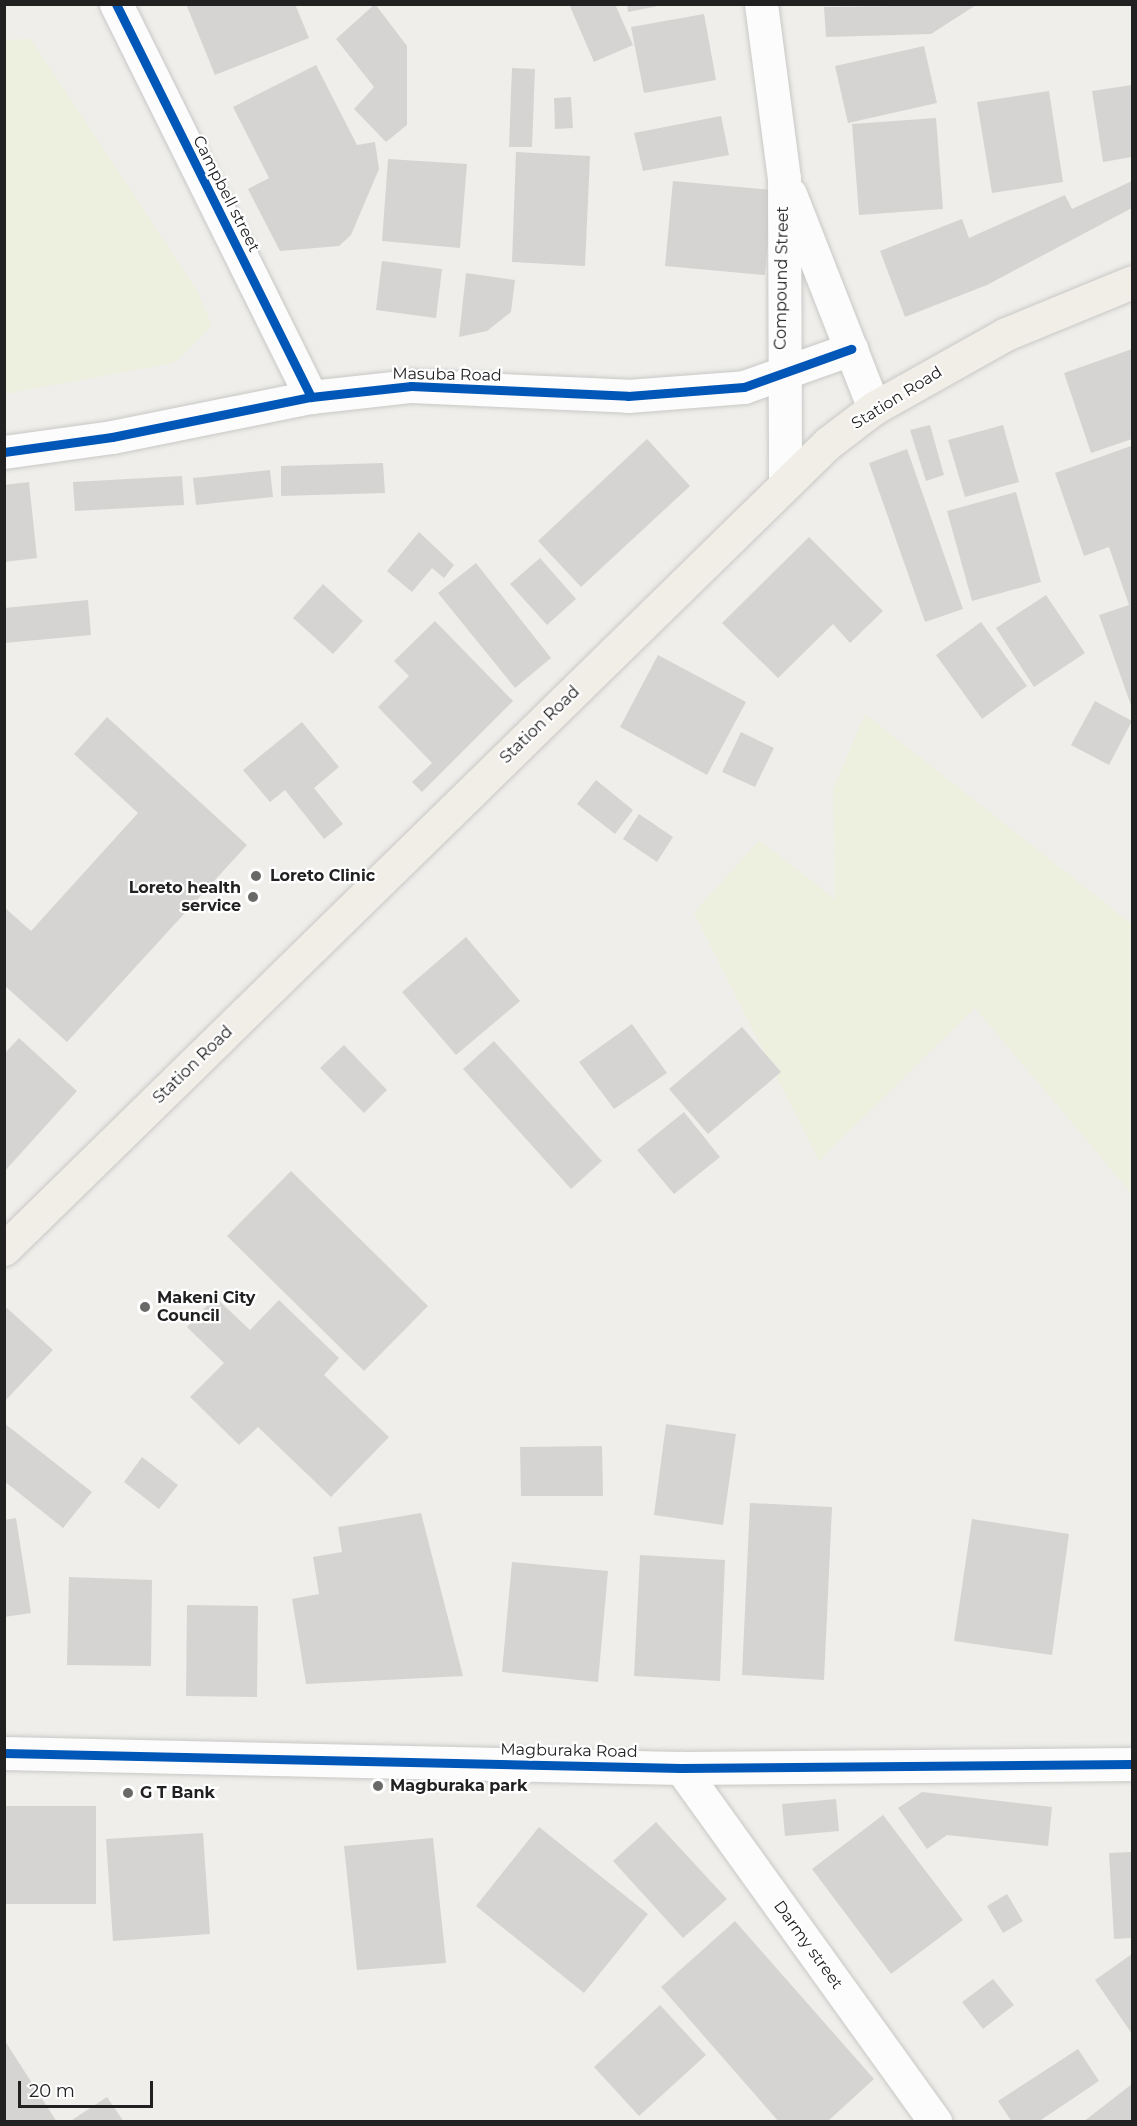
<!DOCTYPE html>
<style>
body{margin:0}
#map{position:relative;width:1137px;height:2126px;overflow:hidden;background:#efeeeb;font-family:Montserrat,sans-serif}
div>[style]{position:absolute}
.farmland>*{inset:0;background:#edefdf}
.building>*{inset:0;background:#d6d4d2}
.roads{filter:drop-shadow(0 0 2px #c8c8c6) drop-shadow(0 0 2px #c8c8c6)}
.minor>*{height:33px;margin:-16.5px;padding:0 16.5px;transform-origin:16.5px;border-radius:16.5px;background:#fdfcfc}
.major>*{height:33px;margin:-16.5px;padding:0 16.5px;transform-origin:16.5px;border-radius:16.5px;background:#f1ede7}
.cycleway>*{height:9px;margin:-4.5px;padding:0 4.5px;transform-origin:4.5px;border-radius:4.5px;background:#0057b8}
.dots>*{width:16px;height:16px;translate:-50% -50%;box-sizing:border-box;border:3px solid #fff;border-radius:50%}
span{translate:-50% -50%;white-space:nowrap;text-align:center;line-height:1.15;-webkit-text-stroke:4.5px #fff;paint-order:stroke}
.street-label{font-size:16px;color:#212121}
.poi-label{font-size:16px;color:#212121;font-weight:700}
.left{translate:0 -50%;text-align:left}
.right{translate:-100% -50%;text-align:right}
.frame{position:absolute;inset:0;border:6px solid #212121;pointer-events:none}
.scale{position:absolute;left:18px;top:2081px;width:135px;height:27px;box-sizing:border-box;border:3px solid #212121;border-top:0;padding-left:8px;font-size:18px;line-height:21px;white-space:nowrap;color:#212121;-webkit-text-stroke:4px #fff;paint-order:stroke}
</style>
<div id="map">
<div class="farmland">
<div style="clip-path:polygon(31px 39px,198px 292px,212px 325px,174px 363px,5px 394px,5px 40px)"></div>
<div style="clip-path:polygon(865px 714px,1132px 924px,1132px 1194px,975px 1008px,819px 1161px,694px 913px,759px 840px,835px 899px,833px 789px)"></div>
</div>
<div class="building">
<div style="clip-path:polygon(186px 4px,295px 4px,309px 38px,215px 75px)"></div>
<div style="clip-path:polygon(375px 4px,407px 46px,407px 125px,386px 142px,354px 109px,374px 87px,336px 39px)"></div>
<div style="clip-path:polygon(569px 4px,615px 4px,633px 45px,594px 62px)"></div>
<div style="clip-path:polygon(627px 4px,658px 4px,658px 6px,628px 12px)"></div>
<div style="clip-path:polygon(976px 5px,931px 34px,826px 37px,824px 7px)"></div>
<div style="clip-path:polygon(704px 14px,716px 80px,644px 93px,631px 27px)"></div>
<div style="clip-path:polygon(924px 46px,937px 103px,848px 123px,835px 66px)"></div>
<div style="clip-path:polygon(316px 65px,357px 145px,375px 142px,379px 169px,351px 235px,339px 246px,280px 251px,248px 189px,269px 178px,233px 107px)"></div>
<div style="clip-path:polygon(512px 68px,535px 69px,532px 147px,509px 147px)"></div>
<div style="clip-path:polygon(1132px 85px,1132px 157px,1103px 162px,1092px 91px)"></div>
<div style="clip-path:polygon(1049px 91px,1063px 182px,992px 193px,977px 102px)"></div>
<div style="clip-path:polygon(571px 97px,573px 128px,555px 129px,554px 98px)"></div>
<div style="clip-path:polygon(721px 116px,729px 155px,643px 171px,634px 133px)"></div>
<div style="clip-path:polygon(936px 118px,943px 209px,859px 215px,852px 124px)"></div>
<div style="clip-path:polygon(516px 152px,590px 156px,585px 266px,512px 262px)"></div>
<div style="clip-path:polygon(388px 159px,467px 164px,460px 248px,382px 241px)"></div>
<div style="clip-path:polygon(673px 181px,772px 190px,765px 275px,665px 266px)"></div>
<div style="clip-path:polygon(1132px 181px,1132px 208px,987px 285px,905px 317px,880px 251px,962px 219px,969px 238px,1065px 195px,1072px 209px)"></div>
<div style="clip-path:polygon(382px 261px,442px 269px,436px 318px,376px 310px)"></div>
<div style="clip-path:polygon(466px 273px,515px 280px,511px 312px,487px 331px,459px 337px)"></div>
<div style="clip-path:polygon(1132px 349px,1132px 439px,1091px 453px,1064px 373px)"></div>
<div style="clip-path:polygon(930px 425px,944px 475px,926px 481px,910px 430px)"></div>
<div style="clip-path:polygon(1003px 425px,1019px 482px,965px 497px,948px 440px)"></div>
<div style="clip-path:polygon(647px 439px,690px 486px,581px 587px,538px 541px)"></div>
<div style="clip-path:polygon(1131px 446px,1132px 450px,1132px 708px,1099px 615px,1129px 605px,1109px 547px,1084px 556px,1055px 473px)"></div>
<div style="clip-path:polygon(907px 449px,963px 609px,925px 622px,869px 463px)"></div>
<div style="clip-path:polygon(383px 463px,385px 493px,281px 496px,281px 466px)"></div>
<div style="clip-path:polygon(270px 470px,273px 497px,196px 505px,193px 478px)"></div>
<div style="clip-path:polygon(182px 476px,184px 505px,75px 511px,73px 482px)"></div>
<div style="clip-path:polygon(29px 482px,37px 558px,4px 562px,4px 485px)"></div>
<div style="clip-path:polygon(1016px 492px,1041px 582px,972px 601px,947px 511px)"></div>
<div style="clip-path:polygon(419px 532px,454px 565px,444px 578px,432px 568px,412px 592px,387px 571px)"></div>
<div style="clip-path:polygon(809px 537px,883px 611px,850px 643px,833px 624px,778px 678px,722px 623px)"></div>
<div style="clip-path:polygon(540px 558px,576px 599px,547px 625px,510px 584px)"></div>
<div style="clip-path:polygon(476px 563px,551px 658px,515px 688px,438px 593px)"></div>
<div style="clip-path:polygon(323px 584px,363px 621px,333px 654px,293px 618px)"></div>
<div style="clip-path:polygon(1046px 595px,1085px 653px,1034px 687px,996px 628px)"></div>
<div style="clip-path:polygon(88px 600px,91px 635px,4px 643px,4px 608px)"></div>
<div style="clip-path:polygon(435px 621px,513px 701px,422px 792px,412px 782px,432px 763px,378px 707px,409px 676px,394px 661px)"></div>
<div style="clip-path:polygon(981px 622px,1027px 686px,982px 719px,936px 655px)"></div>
<div style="clip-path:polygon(658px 655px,746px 702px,707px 775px,620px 727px)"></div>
<div style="clip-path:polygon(1095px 701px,1132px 721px,1109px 765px,1071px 745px)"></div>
<div style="clip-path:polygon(107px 717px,247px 845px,67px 1042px,4px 985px,4px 907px,31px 931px,138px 813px,74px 754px)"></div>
<div style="clip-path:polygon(302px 722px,339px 767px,314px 788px,343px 824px,324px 839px,285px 790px,270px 802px,243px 770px)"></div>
<div style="clip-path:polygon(741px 732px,774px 748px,755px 787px,722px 772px)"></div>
<div style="clip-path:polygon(596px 780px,633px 810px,615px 834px,577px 804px)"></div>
<div style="clip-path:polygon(639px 814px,673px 837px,657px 862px,623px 839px)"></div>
<div style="clip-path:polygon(466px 937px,520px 1001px,456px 1055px,402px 992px)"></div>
<div style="clip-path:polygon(632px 1024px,667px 1073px,614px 1109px,579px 1062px)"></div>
<div style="clip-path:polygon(742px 1027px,781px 1072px,708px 1134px,669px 1089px)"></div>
<div style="clip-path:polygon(19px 1038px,77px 1091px,4px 1172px,4px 1054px)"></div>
<div style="clip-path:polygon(494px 1041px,602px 1161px,571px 1189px,463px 1069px)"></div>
<div style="clip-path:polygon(344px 1045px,387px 1090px,364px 1113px,320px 1068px)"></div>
<div style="clip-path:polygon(684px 1112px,720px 1157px,674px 1194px,637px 1150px)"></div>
<div style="clip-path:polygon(291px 1171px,428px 1306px,364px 1371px,227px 1236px)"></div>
<div style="clip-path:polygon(215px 1297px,250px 1330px,279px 1300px,339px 1358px,324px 1375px,389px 1437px,331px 1497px,258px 1427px,239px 1445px,190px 1397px,224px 1363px,187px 1327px)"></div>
<div style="clip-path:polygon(7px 1308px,53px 1350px,4px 1402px,4px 1310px)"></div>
<div style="clip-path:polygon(4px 1423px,92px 1492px,63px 1528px,4px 1481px)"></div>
<div style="clip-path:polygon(666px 1424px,736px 1434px,723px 1525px,654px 1515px)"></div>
<div style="clip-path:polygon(602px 1446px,603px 1496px,521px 1496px,520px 1447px)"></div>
<div style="clip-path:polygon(142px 1457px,178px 1485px,159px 1509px,124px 1482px)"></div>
<div style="clip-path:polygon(750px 1503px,832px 1507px,824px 1680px,742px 1675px)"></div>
<div style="clip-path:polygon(421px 1513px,463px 1676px,306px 1684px,292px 1599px,319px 1594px,313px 1557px,342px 1552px,338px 1527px)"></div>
<div style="clip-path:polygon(16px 1518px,31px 1613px,4px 1617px,4px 1520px)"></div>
<div style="clip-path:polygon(972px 1519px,1069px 1534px,1052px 1655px,954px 1641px)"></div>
<div style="clip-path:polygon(640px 1555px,725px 1560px,720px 1681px,634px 1676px)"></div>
<div style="clip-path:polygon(512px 1562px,608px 1571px,598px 1682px,502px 1672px)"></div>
<div style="clip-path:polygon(69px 1577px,152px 1580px,151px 1666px,67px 1665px)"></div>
<div style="clip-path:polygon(187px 1605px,258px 1606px,257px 1697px,186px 1696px)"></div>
<div style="clip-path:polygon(922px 1792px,1052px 1807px,1048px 1846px,947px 1835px,927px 1849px,898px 1808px)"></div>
<div style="clip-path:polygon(836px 1799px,839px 1831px,785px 1836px,782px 1804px)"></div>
<div style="clip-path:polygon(4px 1806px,96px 1806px,96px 1904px,4px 1904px)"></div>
<div style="clip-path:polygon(883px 1815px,963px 1920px,891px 1974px,812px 1869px)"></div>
<div style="clip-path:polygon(656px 1822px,727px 1899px,683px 1938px,613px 1861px)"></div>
<div style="clip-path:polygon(539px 1827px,648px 1914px,584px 1993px,476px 1906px)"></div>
<div style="clip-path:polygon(203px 1833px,210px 1934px,113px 1941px,106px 1839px)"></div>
<div style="clip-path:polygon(433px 1838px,446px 1963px,357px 1970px,344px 1846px)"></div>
<div style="clip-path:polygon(1132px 1852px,1132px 1938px,1114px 1939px,1109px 1853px)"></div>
<div style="clip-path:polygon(1007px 1894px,1023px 1921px,1003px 1933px,987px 1906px)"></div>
<div style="clip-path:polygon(735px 1921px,874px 2079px,827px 2122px,779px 2122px,661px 1987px)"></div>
<div style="clip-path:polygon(1132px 1954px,1132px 2034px,1095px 1980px)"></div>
<div style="clip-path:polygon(993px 1979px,1014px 2005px,983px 2029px,962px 2002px)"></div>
<div style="clip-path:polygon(660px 2005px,706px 2055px,639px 2116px,594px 2067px)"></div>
<div style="clip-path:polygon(5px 2041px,57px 2122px,5px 2122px)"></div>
<div style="clip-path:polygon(1078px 2049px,1099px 2081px,1038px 2122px,1012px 2122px,998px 2101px)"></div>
<div style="clip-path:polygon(1132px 2084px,1132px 2122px,1083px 2122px)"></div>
<div style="clip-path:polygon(107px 2097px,124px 2122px,69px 2122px)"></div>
</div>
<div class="roads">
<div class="minor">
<div style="left:116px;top:4px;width:439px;rotate:63.6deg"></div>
<div style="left:761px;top:4px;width:176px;rotate:82.5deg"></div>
<div style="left:784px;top:178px;width:306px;rotate:89.8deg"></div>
<div style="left:790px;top:194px;width:230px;rotate:68.6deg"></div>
<div style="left:4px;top:452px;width:109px;rotate:-7.9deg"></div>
<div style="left:112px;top:437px;width:203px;rotate:-11.4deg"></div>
<div style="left:311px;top:397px;width:101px;rotate:-6.3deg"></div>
<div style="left:411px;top:386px;width:217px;rotate:2.6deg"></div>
<div style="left:628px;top:396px;width:116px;rotate:-4.4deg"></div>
<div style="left:744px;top:387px;width:114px;rotate:-19.6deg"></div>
<div style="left:4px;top:1753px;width:677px;rotate:1.27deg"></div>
<div style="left:681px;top:1768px;width:451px;rotate:-0.5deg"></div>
<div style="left:681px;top:1768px;width:436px;rotate:54.3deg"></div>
</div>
<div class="major">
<div style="left:4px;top:1249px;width:1153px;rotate:-44.37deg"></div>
<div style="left:828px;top:443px;width:58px;rotate:-37.3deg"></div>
<div style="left:874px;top:408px;width:151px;rotate:-29.3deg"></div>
<div style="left:1006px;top:334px;width:136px;rotate:-22.4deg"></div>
</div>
</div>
<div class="cycleway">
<div style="left:116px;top:4px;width:439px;rotate:63.6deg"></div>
<div style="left:4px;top:452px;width:109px;rotate:-7.9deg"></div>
<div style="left:112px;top:437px;width:203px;rotate:-11.4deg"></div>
<div style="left:311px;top:397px;width:101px;rotate:-6.3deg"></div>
<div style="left:411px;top:386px;width:217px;rotate:2.6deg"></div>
<div style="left:628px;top:396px;width:116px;rotate:-4.4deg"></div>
<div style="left:744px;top:387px;width:114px;rotate:-19.6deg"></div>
<div style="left:4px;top:1753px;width:677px;rotate:1.27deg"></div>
<div style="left:681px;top:1768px;width:451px;rotate:-0.5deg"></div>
</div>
<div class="dots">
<div style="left:256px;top:876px;background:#696968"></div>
<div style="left:253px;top:897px;background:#696968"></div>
<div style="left:145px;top:1307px;background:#696968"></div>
<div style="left:378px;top:1786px;background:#696968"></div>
<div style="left:128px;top:1793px;background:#696968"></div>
</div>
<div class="street-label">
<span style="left:226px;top:194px;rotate:63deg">Campbell street</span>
<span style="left:782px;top:278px;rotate:-89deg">Compound Street</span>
<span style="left:447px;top:375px;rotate:1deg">Masuba Road</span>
<span style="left:897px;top:398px;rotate:-32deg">Station Road</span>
<span style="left:540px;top:725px;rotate:-44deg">Station Road</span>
<span style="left:193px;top:1065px;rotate:-44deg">Station Road</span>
<span style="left:569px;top:1751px;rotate:1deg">Magburaka Road</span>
<span style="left:808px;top:1945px;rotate:54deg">Darmy street</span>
</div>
<div class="poi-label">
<span class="left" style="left:270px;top:876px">Loreto Clinic</span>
<span class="right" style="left:241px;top:897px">Loreto health<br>service</span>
<span class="left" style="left:157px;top:1307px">Makeni City<br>Council</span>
<span class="left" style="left:390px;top:1786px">Magburaka park</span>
<span class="left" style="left:140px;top:1793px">G T Bank</span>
</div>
<div class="frame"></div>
<div class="scale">20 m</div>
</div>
